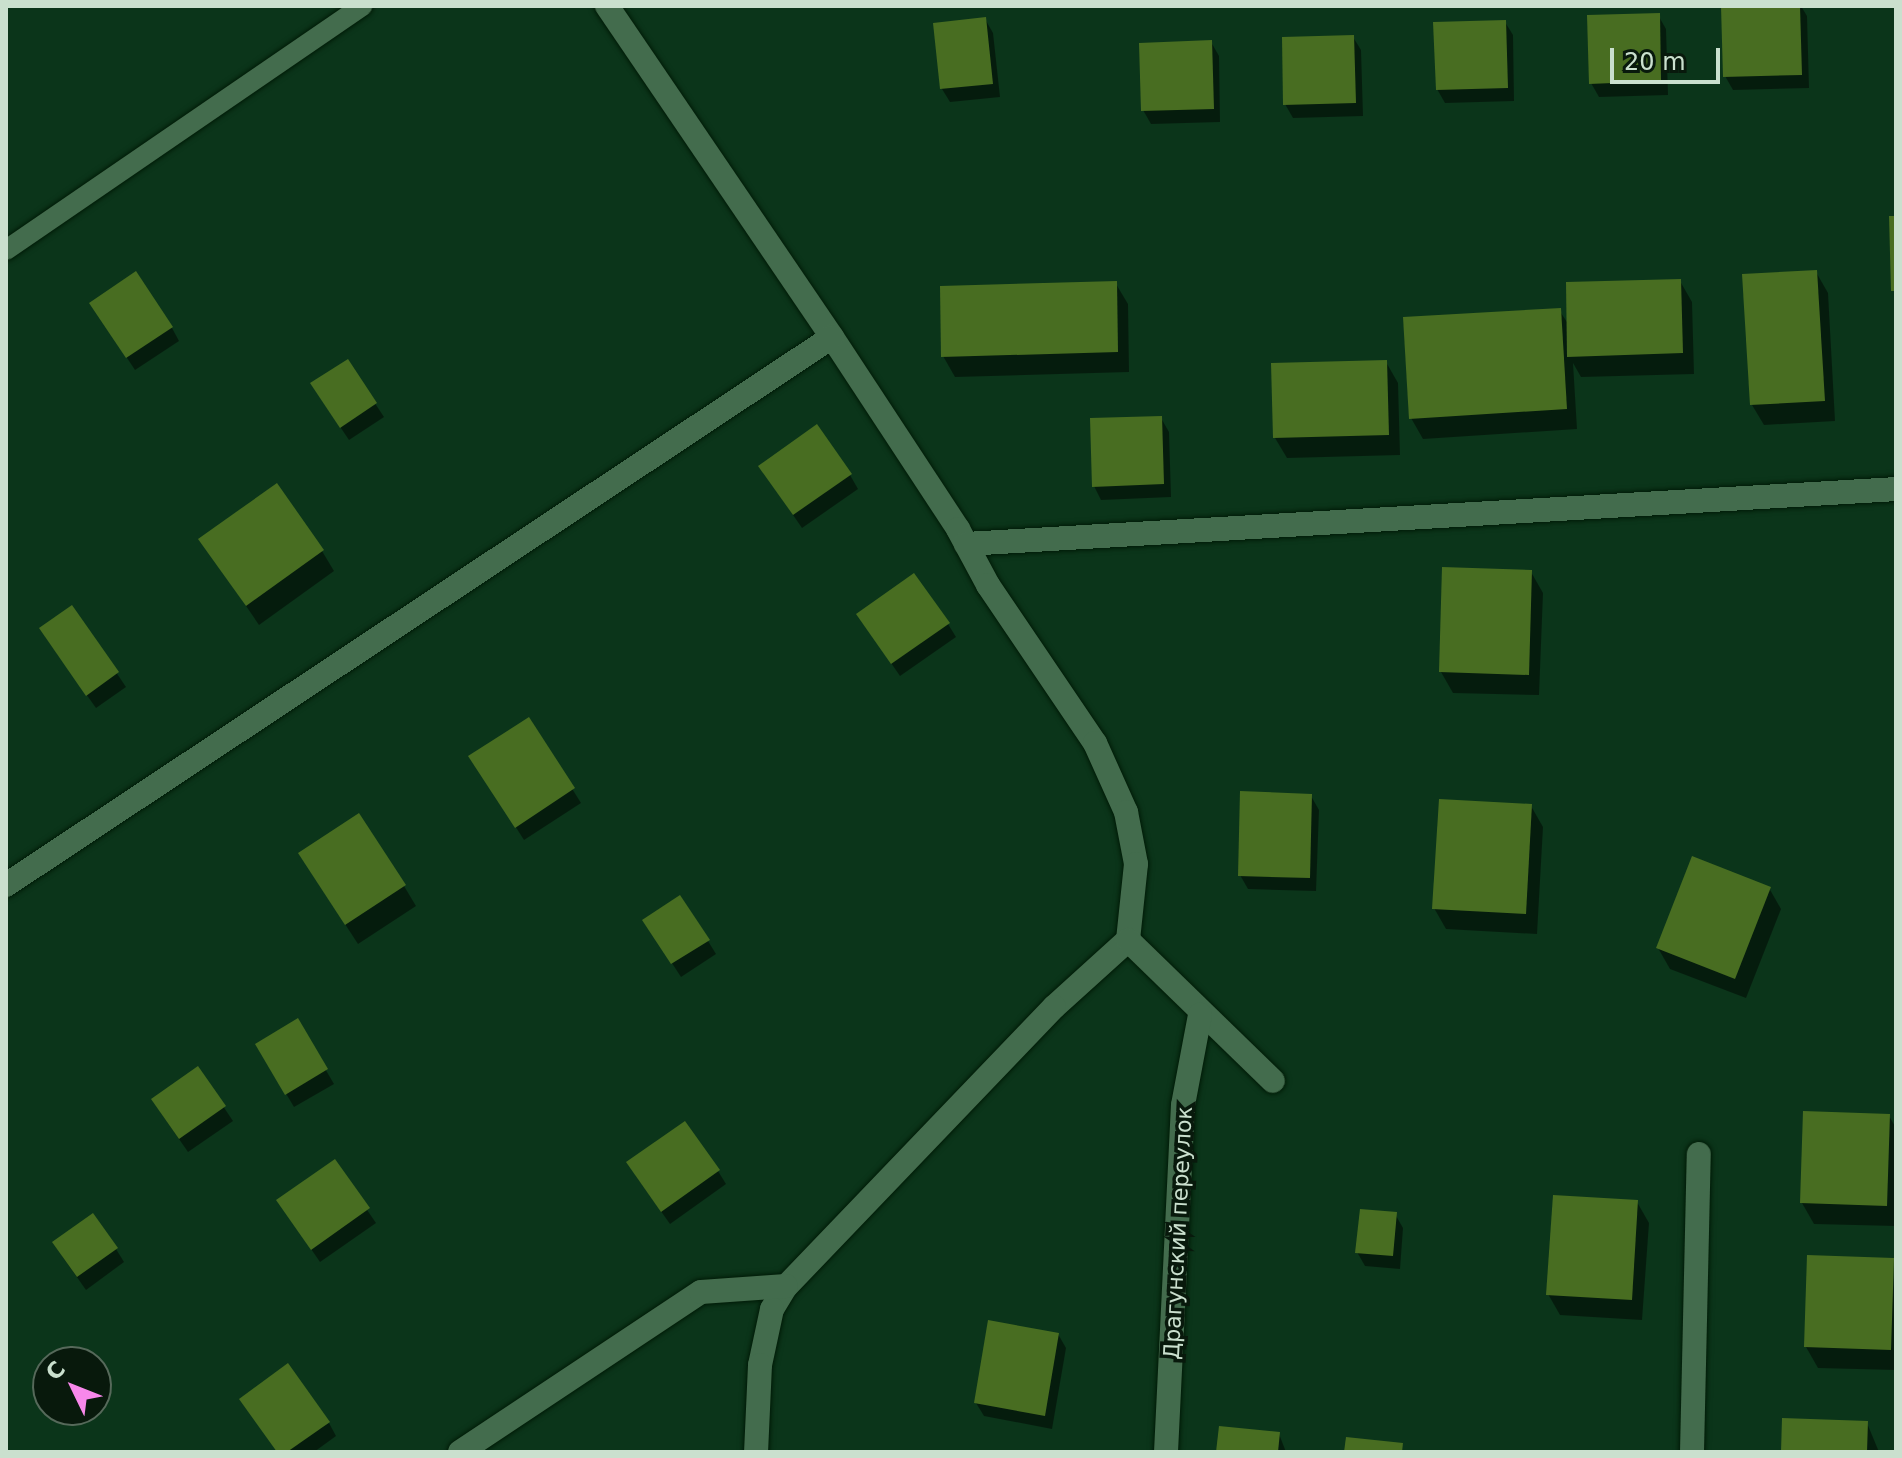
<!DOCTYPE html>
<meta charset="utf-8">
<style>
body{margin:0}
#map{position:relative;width:1902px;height:1458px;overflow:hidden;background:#0b351a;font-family:"DejaVu Sans",sans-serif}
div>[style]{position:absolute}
.shadow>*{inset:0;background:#0007}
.building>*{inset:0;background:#486d21}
.roads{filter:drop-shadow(0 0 2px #001b07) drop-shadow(0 0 2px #001b07)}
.lane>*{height:20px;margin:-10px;padding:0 10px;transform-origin:10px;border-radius:10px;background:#436c4d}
.street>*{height:24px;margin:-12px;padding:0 12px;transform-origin:12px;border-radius:12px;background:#436c4d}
span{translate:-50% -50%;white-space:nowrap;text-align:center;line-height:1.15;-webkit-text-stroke:7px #08190c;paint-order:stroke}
.street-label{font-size:22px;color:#cae0ce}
.frame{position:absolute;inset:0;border:8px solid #cae0ce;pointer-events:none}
.north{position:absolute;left:32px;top:1346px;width:80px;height:80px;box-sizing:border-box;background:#08190c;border:2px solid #56695a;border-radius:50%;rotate:313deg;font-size:22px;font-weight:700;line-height:32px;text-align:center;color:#cae0ce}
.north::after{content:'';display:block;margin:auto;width:28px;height:36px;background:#f888eb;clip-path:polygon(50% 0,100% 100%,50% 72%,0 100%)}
.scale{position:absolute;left:1610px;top:48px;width:110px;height:36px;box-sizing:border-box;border:4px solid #cae0ce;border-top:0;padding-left:10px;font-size:24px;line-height:28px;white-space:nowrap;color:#cae0ce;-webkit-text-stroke:6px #08190c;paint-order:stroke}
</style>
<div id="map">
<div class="shadow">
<div style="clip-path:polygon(1723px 6px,1801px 6px,1807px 16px,1809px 88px,1733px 90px,1725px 76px)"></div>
<div style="clip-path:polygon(1658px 15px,1666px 29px,1668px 95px,1599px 97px,1591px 83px)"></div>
<div style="clip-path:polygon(985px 19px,993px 33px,1000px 97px,950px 102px,942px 89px,935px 24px)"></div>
<div style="clip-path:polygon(1505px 22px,1513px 35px,1514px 101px,1445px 103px,1437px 89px)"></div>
<div style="clip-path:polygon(1353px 37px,1361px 50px,1363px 116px,1293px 118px,1285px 104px)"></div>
<div style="clip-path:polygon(1211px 42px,1219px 56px,1220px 122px,1151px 124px,1143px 110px)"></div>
<div style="clip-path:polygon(1816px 272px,1828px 293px,1835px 421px,1764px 425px,1752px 405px)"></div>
<div style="clip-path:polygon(1680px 281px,1692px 302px,1694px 374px,1581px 377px,1573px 363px,1577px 429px,1423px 439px,1411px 418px,1559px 310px,1569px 325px)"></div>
<div style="clip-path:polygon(1116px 284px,1128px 304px,1129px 372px,955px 377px,943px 356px)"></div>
<div style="clip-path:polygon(100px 317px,172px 328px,179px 341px,135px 370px)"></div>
<div style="clip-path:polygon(347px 361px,384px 417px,349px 440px,320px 397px)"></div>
<div style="clip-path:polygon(1386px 362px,1398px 383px,1400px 455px,1287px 458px,1275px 438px)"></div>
<div style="clip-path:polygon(1161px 418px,1169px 432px,1171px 497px,1101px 500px,1094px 486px)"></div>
<div style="clip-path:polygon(850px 475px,858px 489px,802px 528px,769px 480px)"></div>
<div style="clip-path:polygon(201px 540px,322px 551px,334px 571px,259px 625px)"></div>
<div style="clip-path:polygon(1531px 572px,1543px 593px,1539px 695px,1453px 693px,1441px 672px)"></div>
<div style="clip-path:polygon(72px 607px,126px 687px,96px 708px,49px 642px)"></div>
<div style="clip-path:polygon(948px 624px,956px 637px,900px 676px,867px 628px)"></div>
<div style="clip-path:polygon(529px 720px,581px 803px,524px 840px,479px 770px)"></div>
<div style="clip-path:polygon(1311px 796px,1319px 810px,1316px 891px,1248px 889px,1240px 875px)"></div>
<div style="clip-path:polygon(1531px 806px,1543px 827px,1537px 934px,1446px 929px,1434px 908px)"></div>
<div style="clip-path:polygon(313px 875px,404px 886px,416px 906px,358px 944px)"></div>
<div style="clip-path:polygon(1769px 888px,1781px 909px,1746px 998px,1670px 969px,1658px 948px)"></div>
<div style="clip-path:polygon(653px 934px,708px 941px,716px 954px,681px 977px)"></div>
<div style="clip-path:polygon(297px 1021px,334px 1084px,294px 1107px,257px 1045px)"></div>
<div style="clip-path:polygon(198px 1069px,233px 1121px,188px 1152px,161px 1113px)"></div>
<div style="clip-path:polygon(1889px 1116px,1896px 1128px,1896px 1226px,1814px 1224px,1802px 1203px)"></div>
<div style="clip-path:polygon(334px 1162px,376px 1223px,320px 1262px,287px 1214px)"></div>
<div style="clip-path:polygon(718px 1171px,726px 1184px,670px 1224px,636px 1176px)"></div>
<div style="clip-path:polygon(1637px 1202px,1649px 1223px,1642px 1320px,1560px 1315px,1548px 1294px)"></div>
<div style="clip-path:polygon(1395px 1214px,1403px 1228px,1400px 1269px,1365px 1266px,1357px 1252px)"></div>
<div style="clip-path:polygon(116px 1249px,124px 1262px,86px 1290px,62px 1256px)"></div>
<div style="clip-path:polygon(1893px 1260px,1896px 1370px,1818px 1368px,1806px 1347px)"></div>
<div style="clip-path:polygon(1058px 1334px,1066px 1348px,1052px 1429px,984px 1416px,976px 1403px)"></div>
<div style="clip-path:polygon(329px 1423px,336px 1436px,314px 1452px,278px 1452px)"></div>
<div style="clip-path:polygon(1867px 1423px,1879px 1452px,1783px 1452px)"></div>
<div style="clip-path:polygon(1279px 1434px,1286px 1452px,1218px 1452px)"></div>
</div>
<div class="building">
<div style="clip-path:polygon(1721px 6px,1800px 6px,1802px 75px,1723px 77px)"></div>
<div style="clip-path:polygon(1660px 13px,1661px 81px,1589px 84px,1587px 15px)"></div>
<div style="clip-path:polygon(986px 17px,993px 84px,940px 89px,933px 23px)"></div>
<div style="clip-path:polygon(1506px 20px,1508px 88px,1436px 90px,1433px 22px)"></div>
<div style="clip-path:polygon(1354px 35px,1356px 103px,1283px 105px,1282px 37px)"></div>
<div style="clip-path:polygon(1212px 40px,1214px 109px,1141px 111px,1139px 43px)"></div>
<div style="clip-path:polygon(1889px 216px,1896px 216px,1896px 291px,1891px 291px)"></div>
<div style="clip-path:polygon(1817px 270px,1825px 401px,1750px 405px,1742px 274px)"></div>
<div style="clip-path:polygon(136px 271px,173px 327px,126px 358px,89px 303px)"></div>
<div style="clip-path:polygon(1681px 279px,1683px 353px,1567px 357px,1566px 282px)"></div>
<div style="clip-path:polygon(1117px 281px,1118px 352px,941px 357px,940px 286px)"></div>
<div style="clip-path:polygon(1561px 308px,1567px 409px,1409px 419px,1403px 317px)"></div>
<div style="clip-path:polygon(348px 359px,377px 403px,340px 428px,310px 383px)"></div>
<div style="clip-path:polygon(1387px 360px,1389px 435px,1273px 438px,1271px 363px)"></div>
<div style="clip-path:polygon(1162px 416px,1164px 484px,1092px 487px,1090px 418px)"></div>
<div style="clip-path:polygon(817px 424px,852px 474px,793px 515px,758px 466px)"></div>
<div style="clip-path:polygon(277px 483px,324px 550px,246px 606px,198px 539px)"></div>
<div style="clip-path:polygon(1442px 567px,1532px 570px,1529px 675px,1439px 672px)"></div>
<div style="clip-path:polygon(914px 573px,950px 623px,891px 664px,856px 614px)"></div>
<div style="clip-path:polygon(72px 605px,119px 672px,86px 696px,39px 628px)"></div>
<div style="clip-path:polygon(529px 717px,575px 788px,515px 828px,468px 756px)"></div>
<div style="clip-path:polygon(1240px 791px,1312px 794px,1310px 878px,1238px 876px)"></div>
<div style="clip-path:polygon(1439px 799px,1532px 804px,1526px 914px,1432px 909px)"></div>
<div style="clip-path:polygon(359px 813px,406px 885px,345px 925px,298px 853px)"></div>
<div style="clip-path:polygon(1692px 856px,1771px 887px,1735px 979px,1656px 948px)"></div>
<div style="clip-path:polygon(680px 895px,710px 940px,671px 964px,642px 920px)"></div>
<div style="clip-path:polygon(298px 1018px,328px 1069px,285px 1095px,255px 1044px)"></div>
<div style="clip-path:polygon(198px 1066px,226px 1106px,179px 1139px,151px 1099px)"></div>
<div style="clip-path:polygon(1803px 1111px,1890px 1114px,1887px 1206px,1800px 1203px)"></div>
<div style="clip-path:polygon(685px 1121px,720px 1170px,661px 1212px,626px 1162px)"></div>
<div style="clip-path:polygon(335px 1159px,370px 1208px,311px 1250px,276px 1200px)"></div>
<div style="clip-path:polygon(1553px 1195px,1638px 1200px,1632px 1300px,1546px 1295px)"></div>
<div style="clip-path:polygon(1360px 1209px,1397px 1212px,1393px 1256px,1355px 1253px)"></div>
<div style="clip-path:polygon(93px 1213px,118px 1248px,77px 1277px,52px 1242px)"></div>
<div style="clip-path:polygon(1807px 1255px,1894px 1258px,1891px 1350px,1804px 1347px)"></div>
<div style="clip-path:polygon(988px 1320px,1059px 1333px,1045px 1416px,974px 1403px)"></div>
<div style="clip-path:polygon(288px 1363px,330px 1422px,287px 1452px,277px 1452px,239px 1399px)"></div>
<div style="clip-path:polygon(1782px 1418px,1868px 1421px,1867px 1452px,1781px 1452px)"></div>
<div style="clip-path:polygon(1219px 1426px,1280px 1432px,1278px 1452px,1216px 1452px)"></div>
<div style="clip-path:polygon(1346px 1437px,1403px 1443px,1402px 1452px,1344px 1452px)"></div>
</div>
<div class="roads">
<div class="lane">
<div style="left:6px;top:250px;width:432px;rotate:-34.4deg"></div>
</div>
<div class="street">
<div style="left:607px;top:6px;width:400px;rotate:55.8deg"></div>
<div style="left:832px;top:337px;width:230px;rotate:56.7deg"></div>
<div style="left:958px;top:529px;width:64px;rotate:61.8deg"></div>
<div style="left:988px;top:585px;width:191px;rotate:55.9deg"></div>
<div style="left:1095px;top:743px;width:76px;rotate:65.8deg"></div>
<div style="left:1126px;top:812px;width:53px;rotate:79.1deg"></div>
<div style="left:1136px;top:864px;width:76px;rotate:96deg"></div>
<div style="left:1128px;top:940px;width:100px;rotate:137.8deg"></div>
<div style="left:1054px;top:1007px;width:387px;rotate:133.8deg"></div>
<div style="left:786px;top:1286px;width:27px;rotate:121deg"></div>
<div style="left:772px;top:1309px;width:57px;rotate:102.1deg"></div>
<div style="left:760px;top:1365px;width:87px;rotate:92.6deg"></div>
<div style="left:966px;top:544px;width:932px;rotate:-3.38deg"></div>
<div style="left:6px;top:885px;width:991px;rotate:-33.56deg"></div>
<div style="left:1128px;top:940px;width:202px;rotate:44.2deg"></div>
<div style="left:460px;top:1452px;width:289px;rotate:-33.6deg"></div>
<div style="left:701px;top:1292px;width:85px;rotate:-4deg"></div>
<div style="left:1166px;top:1452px;width:347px;rotate:-87.2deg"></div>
<div style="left:1183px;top:1105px;width:92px;rotate:-79.3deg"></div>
<div style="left:1692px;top:1452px;width:298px;rotate:-88.7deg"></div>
</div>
</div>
<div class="street-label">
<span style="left:1178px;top:1233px;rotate:-87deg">Драгунский переулок</span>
</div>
<div class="frame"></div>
<div class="north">С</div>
<div class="scale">20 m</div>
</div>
